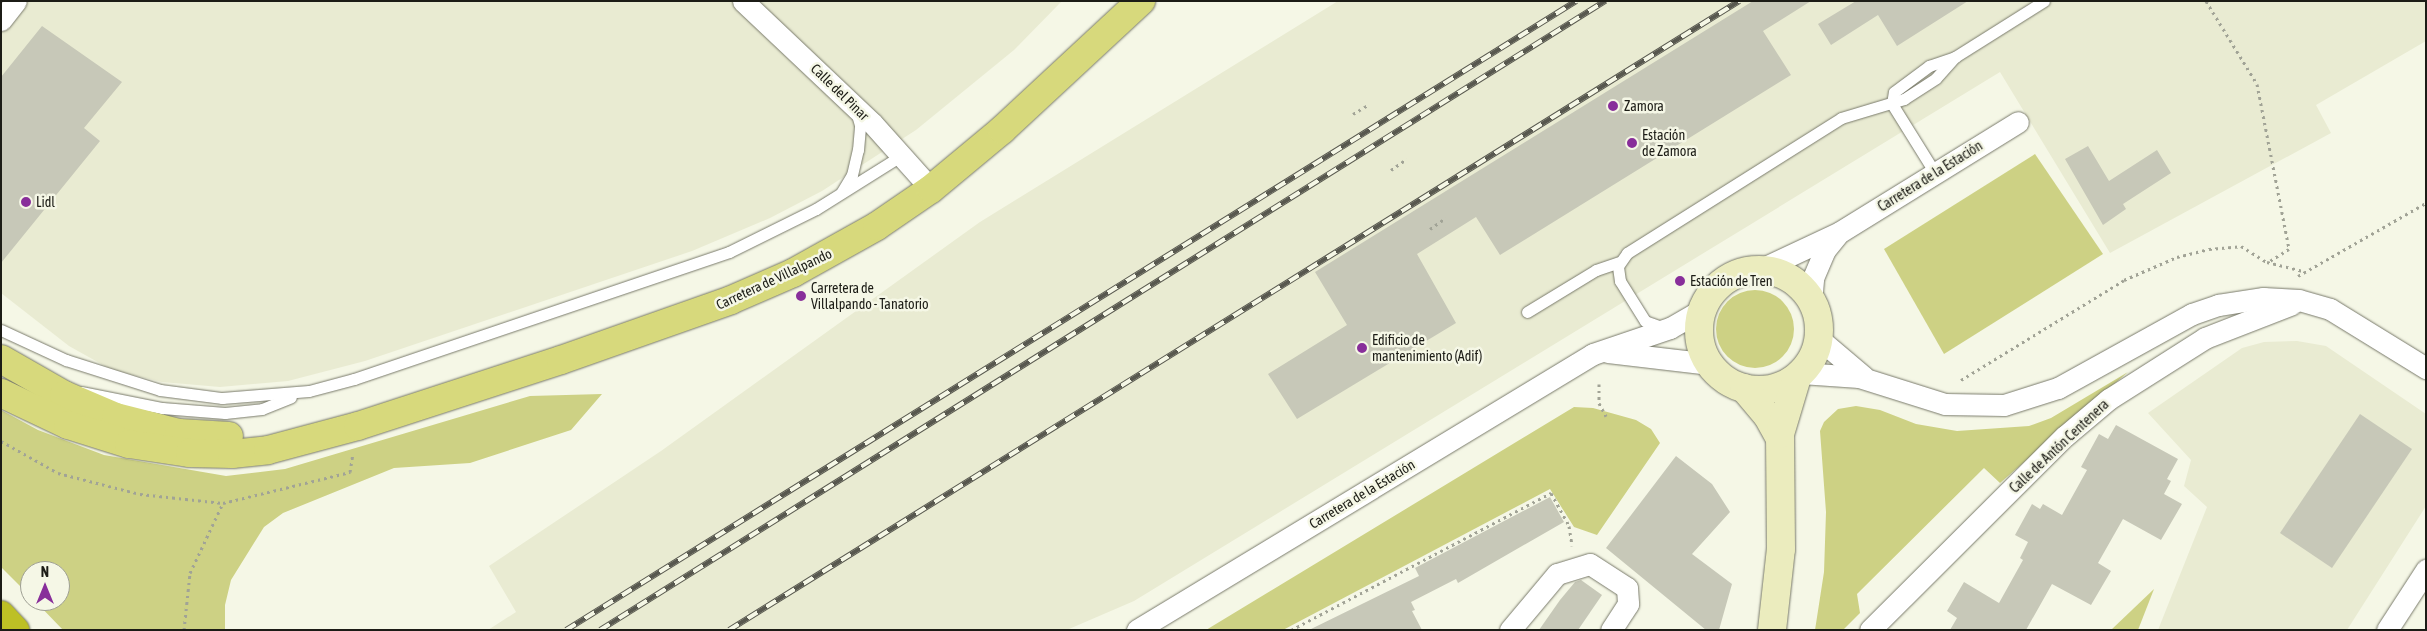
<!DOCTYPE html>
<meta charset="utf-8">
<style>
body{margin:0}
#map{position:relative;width:2427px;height:631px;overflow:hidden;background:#f5f7e6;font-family:"Asap Condensed",sans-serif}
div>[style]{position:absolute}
.built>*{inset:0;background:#e9ebd2}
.green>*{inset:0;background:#cdd184}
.round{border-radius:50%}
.building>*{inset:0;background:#c7c8b8}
.path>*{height:3px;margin-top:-1.5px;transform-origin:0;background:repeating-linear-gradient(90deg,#a1a396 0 2.5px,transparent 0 6.5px)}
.roads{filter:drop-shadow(0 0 1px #797a6b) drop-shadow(0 0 1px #797a6b)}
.lane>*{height:11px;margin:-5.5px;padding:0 5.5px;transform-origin:5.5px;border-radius:5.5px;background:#fff}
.street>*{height:21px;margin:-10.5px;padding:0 10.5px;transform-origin:10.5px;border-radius:10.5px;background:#fff}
.secondary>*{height:28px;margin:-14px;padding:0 14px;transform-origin:14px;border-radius:14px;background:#ebecbe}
.secondary>.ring{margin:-14px;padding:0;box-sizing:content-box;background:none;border:28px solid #ebecbe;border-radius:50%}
.primary>*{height:28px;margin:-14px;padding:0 14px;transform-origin:14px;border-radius:14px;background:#d7d97c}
.highway>*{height:28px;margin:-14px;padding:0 14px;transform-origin:14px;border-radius:14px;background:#bdc025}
.rail>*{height:5.5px;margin-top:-2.75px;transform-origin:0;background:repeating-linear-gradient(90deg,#f5f7e6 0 11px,#58584f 0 22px);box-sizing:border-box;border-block:1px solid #58584f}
.dots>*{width:14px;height:14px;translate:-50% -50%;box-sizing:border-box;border:2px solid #f5f7e6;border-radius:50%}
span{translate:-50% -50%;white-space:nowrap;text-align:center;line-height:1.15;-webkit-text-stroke:5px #f5f7e6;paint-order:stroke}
.street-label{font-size:14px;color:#1c1c16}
.poi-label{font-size:14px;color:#1c1c16}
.left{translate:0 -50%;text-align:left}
.frame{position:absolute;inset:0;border:2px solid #1c1c16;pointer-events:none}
.north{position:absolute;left:20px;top:561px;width:50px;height:50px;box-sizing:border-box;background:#f5f7e6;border:1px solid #9e9f93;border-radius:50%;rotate:0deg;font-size:14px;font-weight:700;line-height:20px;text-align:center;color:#1c1c16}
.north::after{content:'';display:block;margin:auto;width:18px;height:22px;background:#882e9a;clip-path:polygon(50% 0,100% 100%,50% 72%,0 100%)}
</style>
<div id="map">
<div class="built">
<div style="clip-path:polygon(1px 1px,1062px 1px,1014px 50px,916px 130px,822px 191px,770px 218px,692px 251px,365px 361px,288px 381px,220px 387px,162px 382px,112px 370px,69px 346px,1px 293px)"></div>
<div style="clip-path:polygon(1338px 1px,2426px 1px,2426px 41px,2316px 105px,2331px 133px,2110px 253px,2000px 72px,1134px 601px,1069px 629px,488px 630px,516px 612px,489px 566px,661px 451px,980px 222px)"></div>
<div style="clip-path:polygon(2297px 341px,2326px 346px,2426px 414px,2426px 506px,2347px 630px,2158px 630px,2207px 507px,2184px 486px,2191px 460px,2148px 413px,2242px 348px,2264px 342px)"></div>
</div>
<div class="green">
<div style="clip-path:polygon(2035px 154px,2103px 254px,1944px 354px,1884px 249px)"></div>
<div class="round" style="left:1716px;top:290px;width:78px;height:78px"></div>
<div style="clip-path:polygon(2128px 372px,2000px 483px,1984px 468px,1857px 594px,1860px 613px,1843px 630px,1815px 630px,1824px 572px,1826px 512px,1820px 431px,1824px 422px,1838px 409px,1856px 406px,1880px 410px,1916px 424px,1957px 431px,2029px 426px,2051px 418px)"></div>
<div style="clip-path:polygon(602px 394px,571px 430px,470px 463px,394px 468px,283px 513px,264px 527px,231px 580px,225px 605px,225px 630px,63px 630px,35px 601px,60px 601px,60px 571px,30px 571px,30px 596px,1px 567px,1px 410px,38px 430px,104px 455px,226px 476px,285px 469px,530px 396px)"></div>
<div style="clip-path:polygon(1574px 407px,1593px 408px,1636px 420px,1651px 429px,1660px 443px,1597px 535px,1574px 527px,1550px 489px,1283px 630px,1206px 630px)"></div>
<div style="clip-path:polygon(2154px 589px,2138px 630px,2111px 630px)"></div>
</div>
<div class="building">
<div style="clip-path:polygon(1753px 1px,1811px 1px,1763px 31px,1791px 75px,1500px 255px,1476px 217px,1417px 254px,1456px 323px,1297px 419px,1268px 374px,1347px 325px,1315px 272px)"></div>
<div style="clip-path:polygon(1856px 1px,1968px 1px,1897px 46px,1878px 15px,1831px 45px,1818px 24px)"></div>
<div style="clip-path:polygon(42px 26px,122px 82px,84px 128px,100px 141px,1px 263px,1px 77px)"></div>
<div style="clip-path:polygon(2088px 146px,2109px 181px,2157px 150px,2171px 173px,2123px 204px,2126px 209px,2103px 225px,2065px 159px)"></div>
<div style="clip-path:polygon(2360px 414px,2412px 449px,2332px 568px,2280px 533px)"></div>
<div style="clip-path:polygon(2116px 425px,2178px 459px,2167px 479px,2171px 481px,2164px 494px,2182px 504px,2161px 540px,2123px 519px,2098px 563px,2111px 571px,2091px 605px,2052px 584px,2026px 630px,1950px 630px,1957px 618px,1947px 611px,1964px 582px,1999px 603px,2023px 560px,2020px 558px,2028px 542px,2015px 535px,2032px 504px,2040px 509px,2043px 504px,2062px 515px,2087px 470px,2081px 467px,2099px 434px,2108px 439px)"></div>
<div style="clip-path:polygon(1676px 456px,1712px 484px,1730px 512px,1692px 554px,1732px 584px,1719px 630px,1706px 630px,1606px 548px)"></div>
<div style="clip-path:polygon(1550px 497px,1564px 522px,1458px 583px,1456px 579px,1411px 602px,1415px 610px,1412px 611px,1422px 630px,1309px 630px,1419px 576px,1415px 568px)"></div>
<div style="clip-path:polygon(1581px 580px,1602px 595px,1578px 630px,1539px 630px,1560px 600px,1575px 582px)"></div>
</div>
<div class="path">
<div style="left:2206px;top:1px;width:97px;rotate:58.4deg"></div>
<div style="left:2257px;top:84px;width:168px;rotate:79deg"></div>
<div style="left:2289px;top:249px;width:25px;rotate:148deg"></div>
<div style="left:1353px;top:114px;width:17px;rotate:-31deg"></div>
<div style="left:1391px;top:170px;width:19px;rotate:-35deg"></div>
<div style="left:1430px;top:229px;width:19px;rotate:-35deg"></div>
<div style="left:2298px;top:276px;width:147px;rotate:-29.7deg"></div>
<div style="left:1961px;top:380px;width:191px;rotate:-31.5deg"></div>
<div style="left:2124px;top:280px;width:58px;rotate:-23.5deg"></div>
<div style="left:2177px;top:257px;width:33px;rotate:-14deg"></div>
<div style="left:2209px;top:249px;width:32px;rotate:-5deg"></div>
<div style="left:2241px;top:246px;width:31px;rotate:32deg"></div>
<div style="left:2267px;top:262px;width:38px;rotate:14deg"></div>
<div style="left:1599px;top:384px;width:19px;rotate:90deg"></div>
<div style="left:1599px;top:403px;width:15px;rotate:62deg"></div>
<div style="left:1px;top:441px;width:65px;rotate:29.3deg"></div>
<div style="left:58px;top:473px;width:85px;rotate:14.4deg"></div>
<div style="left:140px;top:494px;width:83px;rotate:6.2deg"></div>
<div style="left:223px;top:503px;width:131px;rotate:-13.7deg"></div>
<div style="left:350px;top:472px;width:18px;rotate:-81deg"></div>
<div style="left:184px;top:630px;width:57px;rotate:-84deg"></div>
<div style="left:190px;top:573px;width:77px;rotate:-64.8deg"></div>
<div style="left:1291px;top:630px;width:294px;rotate:-27.8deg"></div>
<div style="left:1551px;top:493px;width:38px;rotate:61deg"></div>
<div style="left:1569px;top:526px;width:20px;rotate:81deg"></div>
</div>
<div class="roads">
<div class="lane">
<div style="left:1935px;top:173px;width:81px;rotate:-121.9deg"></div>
<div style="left:1892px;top:104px;width:12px;rotate:-81deg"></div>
<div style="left:1894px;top:92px;width:44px;rotate:-36.6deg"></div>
<div style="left:1929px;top:66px;width:28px;rotate:-19deg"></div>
<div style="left:1955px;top:57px;width:105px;rotate:-32.2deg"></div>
<div style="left:841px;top:193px;width:21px;rotate:-59deg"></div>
<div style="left:852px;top:175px;width:26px;rotate:-77deg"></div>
<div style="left:858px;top:150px;width:25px;rotate:-85deg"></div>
<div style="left:860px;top:125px;width:15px;rotate:-106deg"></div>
<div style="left:1527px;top:312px;width:81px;rotate:-31.3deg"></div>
<div style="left:1596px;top:270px;width:24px;rotate:-19deg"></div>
<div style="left:1664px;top:328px;width:20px;rotate:-160deg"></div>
<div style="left:1645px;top:321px;width:47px;rotate:-122deg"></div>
<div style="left:1620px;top:281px;width:15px;rotate:-98deg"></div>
<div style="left:1618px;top:266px;width:16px;rotate:-55deg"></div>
<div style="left:1627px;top:253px;width:253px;rotate:-32.2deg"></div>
<div style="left:1841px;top:118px;width:66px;rotate:-16.8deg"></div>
<div style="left:1904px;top:99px;width:38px;rotate:-33deg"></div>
<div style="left:1936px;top:78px;width:28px;rotate:-48deg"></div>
<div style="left:1px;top:330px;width:72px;rotate:24.8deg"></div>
<div style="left:66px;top:360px;width:99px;rotate:17.7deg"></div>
<div style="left:160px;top:390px;width:63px;rotate:7.4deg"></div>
<div style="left:222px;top:398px;width:87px;rotate:-4.6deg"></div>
<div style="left:309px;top:391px;width:47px;rotate:-14.9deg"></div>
<div style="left:354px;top:379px;width:396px;rotate:-18.7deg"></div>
<div style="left:729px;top:252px;width:97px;rotate:-26.3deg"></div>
<div style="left:816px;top:209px;width:102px;rotate:-32.1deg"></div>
<div style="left:81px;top:392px;width:83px;rotate:11.2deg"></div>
<div style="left:162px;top:408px;width:63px;rotate:4.5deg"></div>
<div style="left:225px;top:413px;width:37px;rotate:-6deg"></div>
<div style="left:262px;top:409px;width:31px;rotate:-22deg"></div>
</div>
<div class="street">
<div style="left:743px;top:1px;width:178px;rotate:43.4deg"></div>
<div style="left:872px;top:123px;width:89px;rotate:48.2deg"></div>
<div style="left:1px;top:20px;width:24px;rotate:-52deg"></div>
<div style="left:1759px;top:270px;width:89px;rotate:-25.1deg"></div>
<div style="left:1840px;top:232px;width:209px;rotate:-31.7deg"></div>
<div style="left:1811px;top:303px;width:25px;rotate:-85deg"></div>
<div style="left:1813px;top:278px;width:30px;rotate:-67deg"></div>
<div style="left:1825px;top:250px;width:19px;rotate:-51deg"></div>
<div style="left:1818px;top:338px;width:60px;rotate:40.3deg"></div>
<div style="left:1608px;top:352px;width:103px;rotate:6.7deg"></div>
<div style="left:1801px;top:373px;width:58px;rotate:3.9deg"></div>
<div style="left:1859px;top:377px;width:90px;rotate:17.4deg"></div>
<div style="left:1945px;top:404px;width:59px;rotate:1deg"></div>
<div style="left:2004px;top:405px;width:57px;rotate:-17.5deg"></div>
<div style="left:2058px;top:388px;width:153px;rotate:-28.9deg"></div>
<div style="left:2192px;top:314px;width:28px;rotate:-19deg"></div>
<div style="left:2218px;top:305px;width:46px;rotate:-8.8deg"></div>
<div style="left:2263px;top:298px;width:36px;rotate:3deg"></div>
<div style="left:2299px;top:300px;width:32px;rotate:16deg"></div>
<div style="left:2330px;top:309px;width:113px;rotate:31.6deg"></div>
<div style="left:1137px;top:630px;width:533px;rotate:-31.18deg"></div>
<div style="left:1593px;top:354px;width:81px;rotate:-18.7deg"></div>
<div style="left:1670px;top:328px;width:39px;rotate:-30deg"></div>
<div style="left:1510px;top:630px;width:73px;rotate:-50deg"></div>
<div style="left:1557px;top:574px;width:34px;rotate:-17deg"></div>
<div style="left:1590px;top:564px;width:44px;rotate:33deg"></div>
<div style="left:1627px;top:588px;width:16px;rotate:86deg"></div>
<div style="left:1628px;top:604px;width:31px;rotate:123deg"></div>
<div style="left:1870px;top:630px;width:275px;rotate:-44.9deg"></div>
<div style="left:2065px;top:436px;width:57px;rotate:-40.1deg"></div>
<div style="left:2109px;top:399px;width:114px;rotate:-32.4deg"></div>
<div style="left:2205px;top:338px;width:93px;rotate:-21.3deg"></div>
<div style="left:2387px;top:630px;width:72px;rotate:-57deg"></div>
</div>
<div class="secondary">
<div class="ring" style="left:1699px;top:270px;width:92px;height:92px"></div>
<div style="left:1744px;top:388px;width:35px;rotate:50deg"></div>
<div style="left:1767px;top:415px;width:26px;rotate:61deg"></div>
<div style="left:1772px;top:630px;width:81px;rotate:-83.7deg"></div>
<div style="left:1781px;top:549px;width:115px;rotate:-90.5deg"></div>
<div style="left:1780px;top:434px;width:59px;rotate:-73.4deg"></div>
</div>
<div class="primary">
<div style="left:1px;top:359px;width:73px;rotate:29.7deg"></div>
<div style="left:64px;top:395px;width:56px;rotate:22.9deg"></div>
<div style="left:116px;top:417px;width:65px;rotate:14.3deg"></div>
<div style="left:179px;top:433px;width:50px;rotate:3.4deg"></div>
<div style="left:1px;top:393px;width:74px;rotate:25.5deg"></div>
<div style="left:68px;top:425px;width:64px;rotate:17.3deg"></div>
<div style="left:129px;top:444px;width:62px;rotate:8.4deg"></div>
<div style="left:190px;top:453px;width:42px;rotate:1.4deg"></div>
<div style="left:232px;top:454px;width:36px;rotate:-6deg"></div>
<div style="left:268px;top:450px;width:93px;rotate:-14.9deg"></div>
<div style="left:358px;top:426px;width:213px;rotate:-18deg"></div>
<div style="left:561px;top:360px;width:180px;rotate:-19.4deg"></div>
<div style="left:731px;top:300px;width:68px;rotate:-23.5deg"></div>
<div style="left:793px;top:273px;width:96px;rotate:-29.2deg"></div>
<div style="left:877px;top:226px;width:65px;rotate:-34.4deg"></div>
<div style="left:931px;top:189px;width:92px;rotate:-39.7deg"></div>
<div style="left:1002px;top:130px;width:190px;rotate:-42.9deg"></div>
</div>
<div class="highway">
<div style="left:1px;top:615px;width:21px;rotate:47deg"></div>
</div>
</div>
<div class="rail">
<div style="left:566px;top:630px;width:1190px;rotate:-31.91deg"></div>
<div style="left:600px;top:630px;width:1186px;rotate:-32.04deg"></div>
<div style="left:729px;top:630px;width:1190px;rotate:-31.91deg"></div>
</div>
<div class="dots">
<div style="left:1613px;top:106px;background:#882e9a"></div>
<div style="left:1632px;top:143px;background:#882e9a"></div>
<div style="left:26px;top:202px;background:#882e9a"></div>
<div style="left:1680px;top:281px;background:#882e9a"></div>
<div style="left:801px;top:296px;background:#882e9a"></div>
<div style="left:1362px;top:348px;background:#882e9a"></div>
</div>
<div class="street-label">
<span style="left:840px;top:92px;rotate:44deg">Calle del Pinar</span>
<span style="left:1930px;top:176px;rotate:-32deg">Carretera de la Estación</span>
<span style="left:774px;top:279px;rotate:-25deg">Carretera de Villalpando</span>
<span style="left:2059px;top:446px;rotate:-43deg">Calle de Antón Centenera</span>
<span style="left:1362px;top:494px;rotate:-31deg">Carretera de la Estación</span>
</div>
<div class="poi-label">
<span class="left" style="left:1624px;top:106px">Zamora</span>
<span class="left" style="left:1642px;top:143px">Estación<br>de Zamora</span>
<span class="left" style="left:36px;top:202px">Lidl</span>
<span class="left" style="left:1690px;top:281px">Estación de Tren</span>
<span class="left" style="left:811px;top:296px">Carretera de<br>Villalpando - Tanatorio</span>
<span class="left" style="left:1372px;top:348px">Edificio de<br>mantenimiento (Adif)</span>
</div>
<div class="frame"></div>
<div class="north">N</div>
</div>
